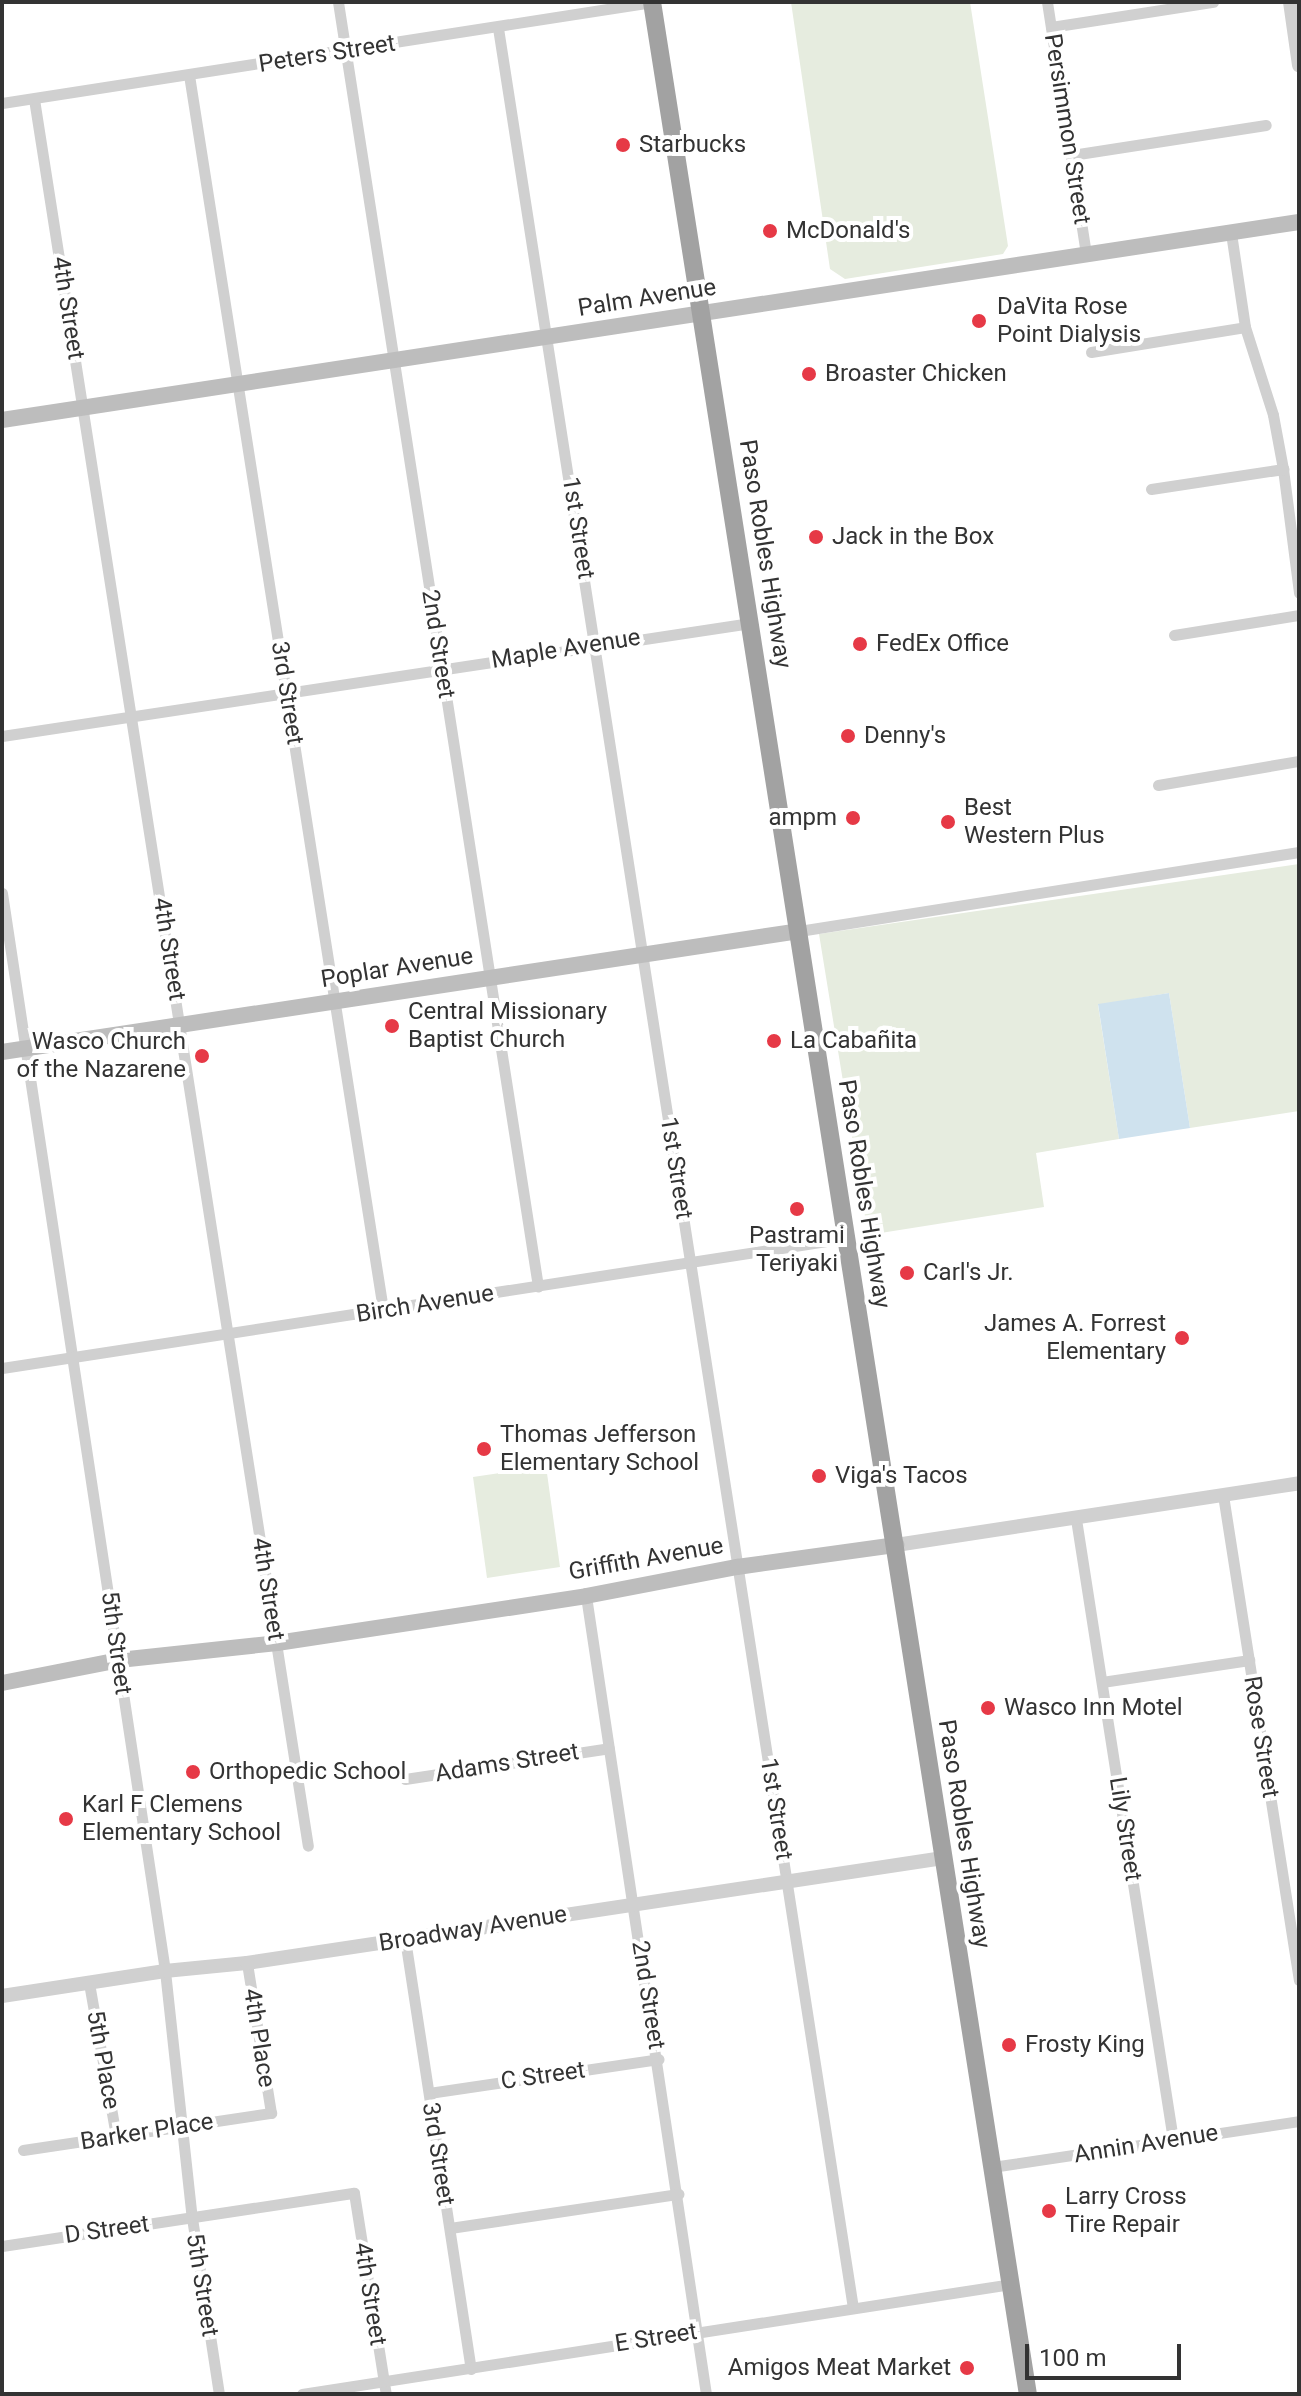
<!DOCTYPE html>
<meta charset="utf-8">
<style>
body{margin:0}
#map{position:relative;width:1301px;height:2396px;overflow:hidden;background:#fff;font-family:Roboto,sans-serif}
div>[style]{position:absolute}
.green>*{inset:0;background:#e6ecdf}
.water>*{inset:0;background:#cfe2ee}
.minor>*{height:11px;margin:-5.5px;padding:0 5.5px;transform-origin:5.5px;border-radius:5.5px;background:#d0d0d0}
.tertiary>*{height:14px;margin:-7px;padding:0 7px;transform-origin:7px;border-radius:7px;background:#d0d0d0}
.secondary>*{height:16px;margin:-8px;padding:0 8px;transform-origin:8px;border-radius:8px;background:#bdbdbd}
.trunk>*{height:18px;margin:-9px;padding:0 9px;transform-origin:9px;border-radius:9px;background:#a2a2a2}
.dots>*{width:22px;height:22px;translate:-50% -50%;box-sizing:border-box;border:4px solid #fff;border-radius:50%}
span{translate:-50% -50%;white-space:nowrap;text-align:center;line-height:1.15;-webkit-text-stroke:8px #fff;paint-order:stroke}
.street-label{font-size:24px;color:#333}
.poi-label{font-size:24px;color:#333}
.left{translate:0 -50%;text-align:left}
.right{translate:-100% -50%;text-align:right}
.frame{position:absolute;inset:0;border:4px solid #333;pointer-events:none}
.scale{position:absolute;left:1025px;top:2344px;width:156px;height:36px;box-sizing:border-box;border:4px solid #333;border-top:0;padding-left:10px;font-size:24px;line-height:28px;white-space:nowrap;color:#333;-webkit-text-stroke:6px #fff;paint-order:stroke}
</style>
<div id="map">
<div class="green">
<div style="clip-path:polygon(791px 2px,970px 2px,1008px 246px,1003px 254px,845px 279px,830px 269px)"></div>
<div style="clip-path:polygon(1299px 864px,1299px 1111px,1190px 1128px,1169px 993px,1098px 1005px,1119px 1139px,1036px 1153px,1044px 1207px,868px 1235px,819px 934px)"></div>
<div style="clip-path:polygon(546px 1466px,560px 1567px,487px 1578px,473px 1477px)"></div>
</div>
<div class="water">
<div style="clip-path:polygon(1169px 993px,1190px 1128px,1119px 1139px,1098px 1004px)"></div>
</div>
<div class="minor">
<div style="left:338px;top:2px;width:1300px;rotate:81.15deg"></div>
<div style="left:1047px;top:2px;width:256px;rotate:81.2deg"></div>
<div style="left:1051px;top:27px;width:164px;rotate:-8.8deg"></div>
<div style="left:498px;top:28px;width:2307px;rotate:81.15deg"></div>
<div style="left:189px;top:75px;width:1250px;rotate:81.07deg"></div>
<div style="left:34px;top:99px;width:1768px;rotate:81.09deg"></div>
<div style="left:2px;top:103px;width:658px;rotate:-8.83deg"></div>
<div style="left:1072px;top:155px;width:196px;rotate:-8.8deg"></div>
<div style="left:1231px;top:233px;width:95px;rotate:81.5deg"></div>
<div style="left:1245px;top:327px;width:92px;rotate:72.3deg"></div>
<div style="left:1273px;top:415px;width:55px;rotate:79.5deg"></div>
<div style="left:1283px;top:469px;width:125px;rotate:82.6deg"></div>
<div style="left:1091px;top:352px;width:156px;rotate:-9.2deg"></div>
<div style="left:1151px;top:489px;width:134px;rotate:-8.6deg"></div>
<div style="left:1174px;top:635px;width:127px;rotate:-9.1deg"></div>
<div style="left:2px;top:736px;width:757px;rotate:-8.58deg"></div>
<div style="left:1158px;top:785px;width:143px;rotate:-9.7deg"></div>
<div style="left:2px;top:893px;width:1090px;rotate:81.4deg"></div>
<div style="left:165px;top:1971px;width:248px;rotate:83.8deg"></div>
<div style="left:192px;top:2218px;width:178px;rotate:81.3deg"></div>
<div style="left:799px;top:931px;width:506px;rotate:-8.98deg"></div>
<div style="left:2px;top:1368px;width:855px;rotate:-8.75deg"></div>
<div style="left:1223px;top:1495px;width:491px;rotate:81.1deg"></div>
<div style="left:1076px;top:1519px;width:629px;rotate:81.12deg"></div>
<div style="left:586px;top:1596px;width:807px;rotate:81.45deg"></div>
<div style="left:1102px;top:1682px;width:149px;rotate:-8.5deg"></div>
<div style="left:405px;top:1779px;width:206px;rotate:-8.6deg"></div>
<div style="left:405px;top:1939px;width:435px;rotate:81.3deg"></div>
<div style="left:89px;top:1983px;width:155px;rotate:80deg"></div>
<div style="left:429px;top:2093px;width:232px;rotate:-8.4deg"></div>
<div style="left:23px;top:2150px;width:251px;rotate:-8.5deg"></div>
<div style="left:271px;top:2113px;width:152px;rotate:-99.1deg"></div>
<div style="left:992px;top:2167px;width:310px;rotate:-8.5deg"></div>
<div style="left:450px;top:2228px;width:231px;rotate:-8.5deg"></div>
<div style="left:2px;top:2246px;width:356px;rotate:-8.6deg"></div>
<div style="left:354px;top:2193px;width:204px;rotate:81deg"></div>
<div style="left:302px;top:2394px;width:717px;rotate:-8.82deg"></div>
</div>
<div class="tertiary">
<div style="left:1290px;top:2px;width:64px;rotate:81.9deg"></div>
<div style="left:896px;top:1545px;width:408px;rotate:-8.7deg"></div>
<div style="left:2px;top:1996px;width:165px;rotate:-8.7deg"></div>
<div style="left:165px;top:1971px;width:82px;rotate:-5.6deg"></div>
<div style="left:247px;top:1963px;width:704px;rotate:-8.58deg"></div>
</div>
<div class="secondary">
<div style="left:2px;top:420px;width:1312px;rotate:-8.68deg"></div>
<div style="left:2px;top:1052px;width:806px;rotate:-8.63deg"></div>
<div style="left:2px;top:1683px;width:119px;rotate:-11.1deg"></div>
<div style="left:119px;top:1660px;width:159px;rotate:-6.1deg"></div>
<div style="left:277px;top:1643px;width:313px;rotate:-8.6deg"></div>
<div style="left:586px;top:1596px;width:154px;rotate:-10.9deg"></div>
<div style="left:737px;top:1567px;width:161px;rotate:-7.9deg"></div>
</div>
<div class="trunk">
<div style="left:652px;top:2px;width:2421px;rotate:81.07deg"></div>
</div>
<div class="dots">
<div style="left:623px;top:145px;background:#e63946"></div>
<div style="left:770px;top:231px;background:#e63946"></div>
<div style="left:979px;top:321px;background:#e63946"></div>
<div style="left:809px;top:374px;background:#e63946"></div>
<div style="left:816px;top:537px;background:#e63946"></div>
<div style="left:860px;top:644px;background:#e63946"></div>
<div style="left:848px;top:736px;background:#e63946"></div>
<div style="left:853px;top:818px;background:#e63946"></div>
<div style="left:948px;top:822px;background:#e63946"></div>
<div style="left:392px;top:1026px;background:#e63946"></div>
<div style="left:774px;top:1041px;background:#e63946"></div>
<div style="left:202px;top:1056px;background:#e63946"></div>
<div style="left:797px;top:1209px;background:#e63946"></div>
<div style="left:907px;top:1273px;background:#e63946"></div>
<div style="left:1182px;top:1338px;background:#e63946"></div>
<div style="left:484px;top:1449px;background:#e63946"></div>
<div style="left:819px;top:1476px;background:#e63946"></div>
<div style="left:988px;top:1708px;background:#e63946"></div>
<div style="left:193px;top:1772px;background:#e63946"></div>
<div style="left:66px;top:1819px;background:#e63946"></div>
<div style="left:1009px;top:2045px;background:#e63946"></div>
<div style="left:1049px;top:2211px;background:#e63946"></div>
<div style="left:967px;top:2368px;background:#e63946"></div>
</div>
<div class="street-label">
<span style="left:327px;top:54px;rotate:-9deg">Peters Street</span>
<span style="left:1067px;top:129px;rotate:81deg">Persimmon Street</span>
<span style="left:647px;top:298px;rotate:-9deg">Palm Avenue</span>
<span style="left:68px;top:308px;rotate:81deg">4th Street</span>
<span style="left:578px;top:528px;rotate:81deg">1st Street</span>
<span style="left:765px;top:554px;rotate:81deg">Paso Robles Highway</span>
<span style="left:438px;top:644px;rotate:81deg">2nd Street</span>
<span style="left:566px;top:649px;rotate:-9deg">Maple Avenue</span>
<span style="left:287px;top:693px;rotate:81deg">3rd Street</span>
<span style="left:169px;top:949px;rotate:81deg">4th Street</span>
<span style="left:397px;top:968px;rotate:-9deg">Poplar Avenue</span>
<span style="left:676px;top:1168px;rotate:81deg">1st Street</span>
<span style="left:864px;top:1194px;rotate:81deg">Paso Robles Highway</span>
<span style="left:425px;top:1304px;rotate:-9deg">Birch Avenue</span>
<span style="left:646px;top:1559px;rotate:-10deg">Griffith Avenue</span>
<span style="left:268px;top:1589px;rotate:81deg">4th Street</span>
<span style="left:116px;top:1643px;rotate:82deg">5th Street</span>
<span style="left:1261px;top:1737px;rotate:81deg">Rose Street</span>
<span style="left:507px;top:1763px;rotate:-9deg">Adams Street</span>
<span style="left:776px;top:1809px;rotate:81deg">1st Street</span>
<span style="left:1125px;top:1829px;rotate:81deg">Lily Street</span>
<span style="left:964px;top:1834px;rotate:81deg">Paso Robles Highway</span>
<span style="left:473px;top:1929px;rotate:-9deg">Broadway Avenue</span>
<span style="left:648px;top:1995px;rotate:81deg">2nd Street</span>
<span style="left:259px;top:2038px;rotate:81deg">4th Place</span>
<span style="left:103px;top:2060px;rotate:80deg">5th Place</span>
<span style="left:543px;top:2076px;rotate:-8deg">C Street</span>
<span style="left:147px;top:2132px;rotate:-9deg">Barker Place</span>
<span style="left:1146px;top:2144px;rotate:-9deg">Annin Avenue</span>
<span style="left:438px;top:2154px;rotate:81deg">3rd Street</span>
<span style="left:107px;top:2230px;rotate:-8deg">D Street</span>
<span style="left:202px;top:2285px;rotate:81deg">5th Street</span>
<span style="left:370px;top:2294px;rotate:81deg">4th Street</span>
<span style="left:656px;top:2338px;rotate:-9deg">E Street</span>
</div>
<div class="poi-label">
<span class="left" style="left:639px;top:145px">Starbucks</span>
<span class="left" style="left:786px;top:231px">McDonald's</span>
<span class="left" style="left:997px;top:321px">DaVita Rose<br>Point Dialysis</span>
<span class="left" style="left:825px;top:374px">Broaster Chicken</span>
<span class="left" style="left:832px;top:537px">Jack in the Box</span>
<span class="left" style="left:876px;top:644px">FedEx Office</span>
<span class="left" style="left:864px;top:736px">Denny's</span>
<span class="left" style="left:964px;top:822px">Best<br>Western Plus</span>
<span class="right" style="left:837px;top:818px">ampm</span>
<span class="left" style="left:408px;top:1026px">Central Missionary<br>Baptist Church</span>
<span class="left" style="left:790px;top:1041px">La Cabañita</span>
<span class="right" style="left:186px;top:1056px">Wasco Church<br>of the Nazarene</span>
<span style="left:797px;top:1250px">Pastrami<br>Teriyaki</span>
<span class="left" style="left:923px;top:1273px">Carl's Jr.</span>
<span class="right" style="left:1166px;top:1338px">James A. Forrest<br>Elementary</span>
<span class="left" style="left:500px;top:1449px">Thomas Jefferson<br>Elementary School</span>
<span class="left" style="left:835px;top:1476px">Viga's Tacos</span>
<span class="left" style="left:1004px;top:1708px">Wasco Inn Motel</span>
<span class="left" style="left:209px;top:1772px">Orthopedic School</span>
<span class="left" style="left:82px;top:1819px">Karl F Clemens<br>Elementary School</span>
<span class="left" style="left:1025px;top:2045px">Frosty King</span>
<span class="left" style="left:1065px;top:2211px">Larry Cross<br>Tire Repair</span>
<span class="right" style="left:951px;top:2368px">Amigos Meat Market</span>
</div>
<div class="frame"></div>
<div class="scale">100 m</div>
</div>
